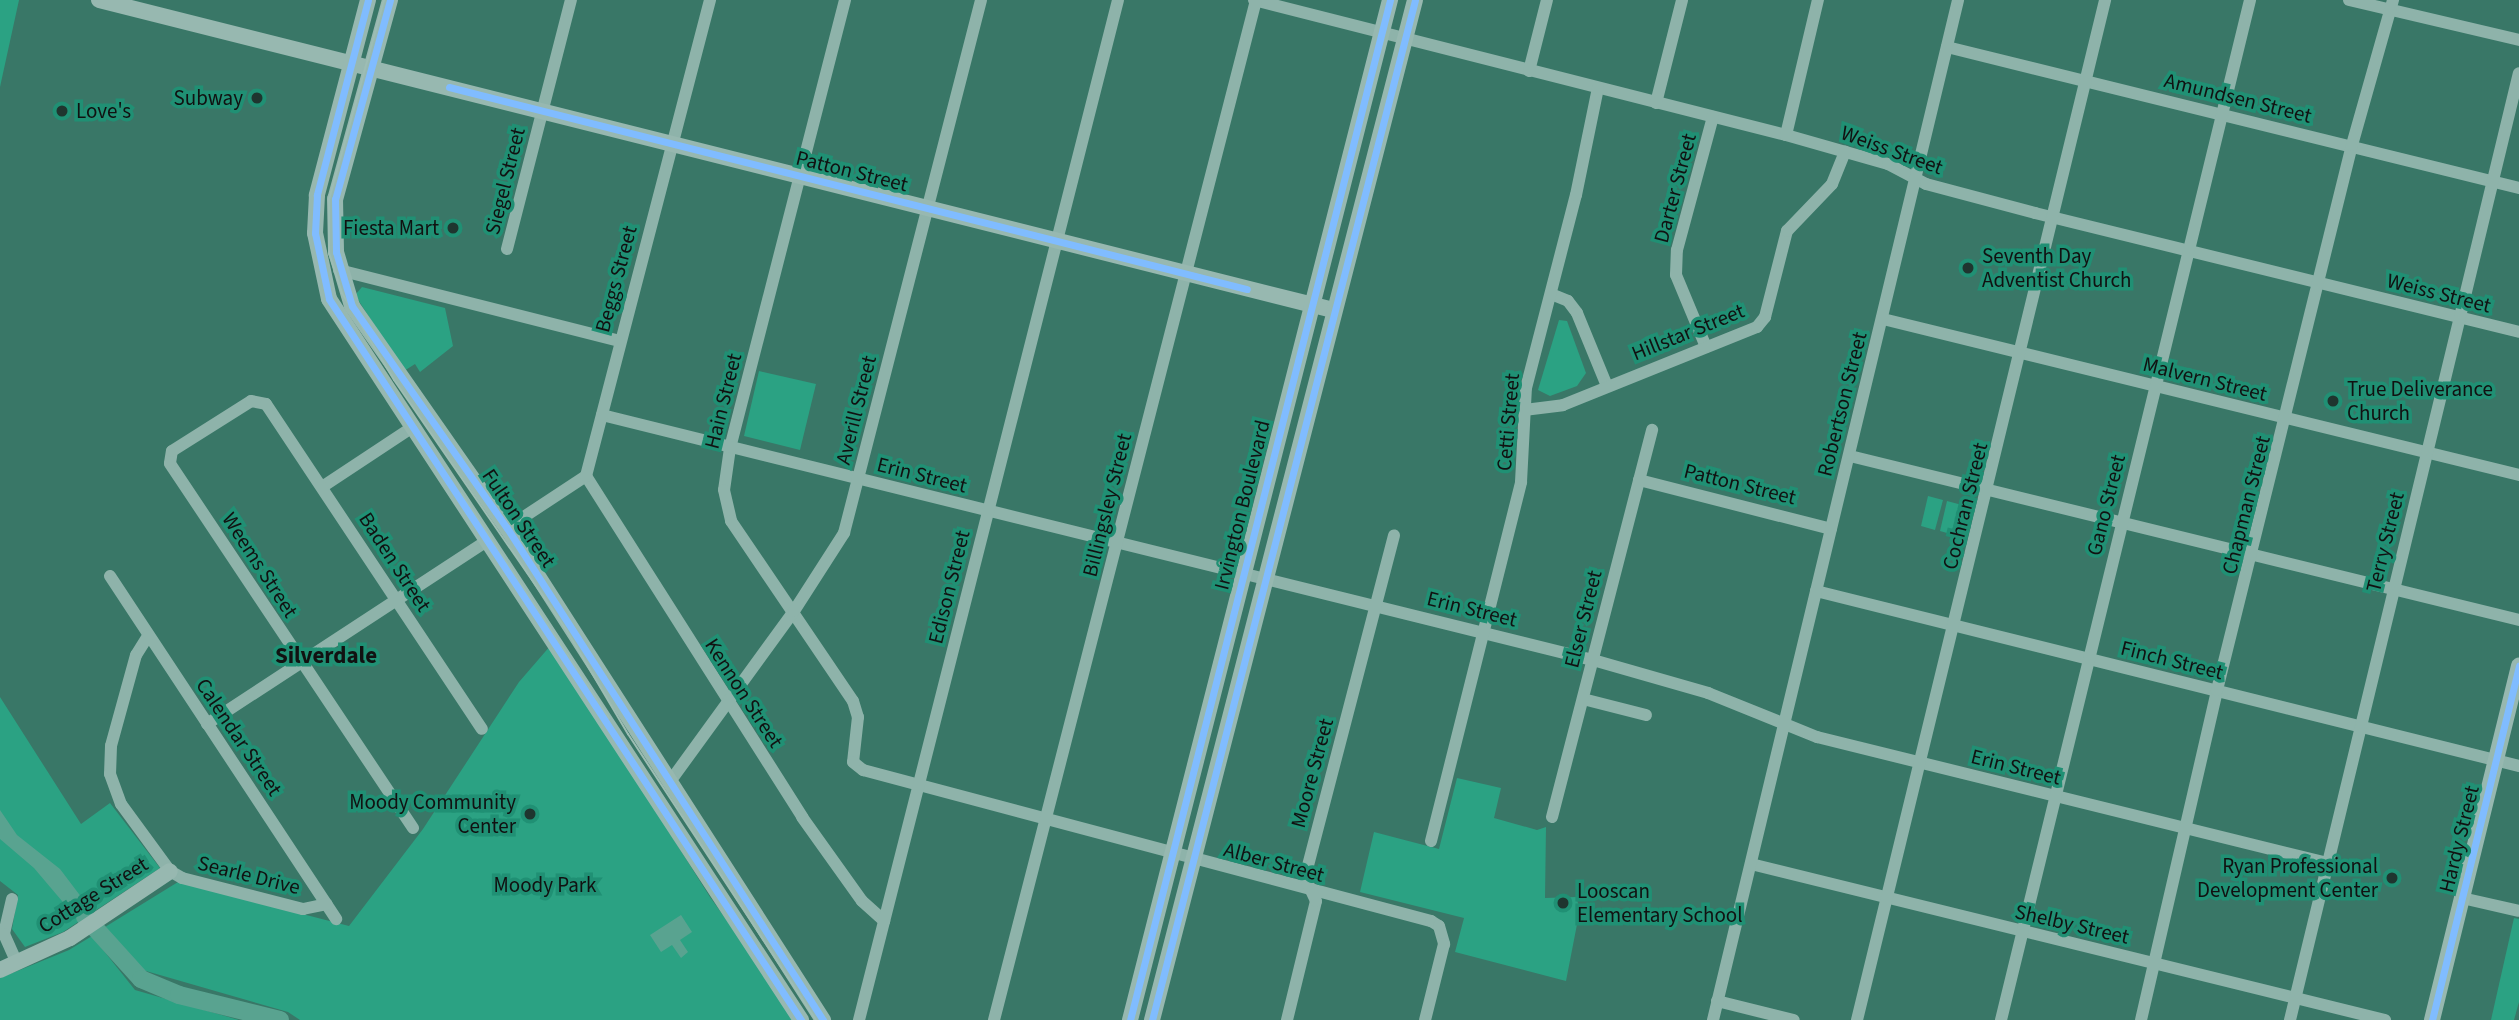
<!DOCTYPE html>
<style>
body{margin:0}
#map{position:relative;width:2519px;height:1020px;overflow:hidden;background:#397767;font-family:"Source Sans 3",sans-serif}
div>[style]{position:absolute}
.green>*{inset:0;background:#2ba283}
.water>*{inset:0;background:#59a390}
.river>*{height:18px;margin:-9px;padding:0 9px;transform-origin:9px;border-radius:9px;background:#59a390}
.street>*{height:12px;margin:-6px;padding:0 6px;transform-origin:6px;border-radius:6px;background:#8eb3aa}
.secondary>*{height:16px;margin:-8px;padding:0 8px;transform-origin:8px;border-radius:8px;background:#97b8b0}
.tram>*{height:2px;margin:-1px;padding:0 1px;transform-origin:1px;border-radius:1px;background:#9dbdb4}
.cycleway>*{height:7px;margin:-3.5px;padding:0 3.5px;transform-origin:3.5px;border-radius:3.5px;background:#80bcff}
.dots>*{width:19px;height:19px;translate:-50% -50%;box-sizing:border-box;border:4px solid #209074;border-radius:50%}
span{translate:-50% -50%;white-space:nowrap;text-align:center;line-height:1.15;-webkit-text-stroke:7px #209074;paint-order:stroke}
.poi-label{font-size:21px;color:#111}
.right{translate:-100% -50%;text-align:right}
.left{translate:0 -50%;text-align:left}
.street-label{font-size:21px;color:#111}
.park-label{font-size:21px;color:#111}
.neighbourhood-label{font-size:23px;color:#111;font-weight:700}
</style>
<div id="map">
<div class="green">
<div style="clip-path:polygon(0 0,19px 0,0 87px)"></div>
<div style="clip-path:polygon(362px 287px,445px 308px,453px 346px,420px 372px,415px 364px,404px 371px,355px 295px)"></div>
<div style="clip-path:polygon(1559px 320px,1567px 321px,1586px 373px,1577px 386px,1550px 396px,1538px 390px)"></div>
<div style="clip-path:polygon(759px 371px,816px 384px,800px 450px,744px 436px)"></div>
<div style="clip-path:polygon(1928px 496px,1943px 500px,1935px 530px,1921px 526px)"></div>
<div style="clip-path:polygon(1947px 501px,1962px 505px,1954px 535px,1940px 531px)"></div>
<div style="clip-path:polygon(551px 645px,710px 897px,798px 1020px,300px 1020px,288px 1012px,139px 969px,105px 927px,178px 882px,349px 926px,423px 829px,519px 682px)"></div>
<div style="clip-path:polygon(0 697px,81px 824px,110px 803px,160px 868px,63px 932px,25px 947px,12px 929px,18px 895px,0 881px)"></div>
<div style="clip-path:polygon(1457px 778px,1501px 788px,1494px 818px,1537px 830px,1546px 827px,1545px 898px,1576px 897px,1580px 909px,1566px 981px,1455px 952px,1464px 918px,1360px 892px,1374px 832px,1439px 849px)"></div>
<div style="clip-path:polygon(2514px 918px,2519px 919px,2519px 1002px,2514px 1020px,2491px 1020px)"></div>
<div style="clip-path:polygon(92px 936px,135px 990px,239px 1020px,0 1020px,0 978px,69px 950px)"></div>
</div>
<div class="water">
<div style="clip-path:polygon(0 810px,17px 835px,60px 869px,107px 931px,95px 940px,34px 868px,0 839px)"></div>
<div style="clip-path:polygon(681px 915px,692px 932px,680px 940px,688px 952px,681px 958px,672px 945px,661px 952px,650px 935px)"></div>
</div>
<div class="river">
<div style="left:85px;top:917px;width:84px;rotate:47.9deg"></div>
<div style="left:141px;top:979px;width:41px;rotate:22.8deg"></div>
<div style="left:179px;top:995px;width:104px;rotate:13.9deg"></div>
</div>
<div class="street">
<div style="left:845px;top:0;width:463px;rotate:104.4deg"></div>
<div style="left:730px;top:448px;width:42px;rotate:98.1deg"></div>
<div style="left:724px;top:490px;width:32px;rotate:77deg"></div>
<div style="left:731px;top:521px;width:217px;rotate:55.9deg"></div>
<div style="left:853px;top:701px;width:17px;rotate:73deg"></div>
<div style="left:858px;top:717px;width:45px;rotate:96.3deg"></div>
<div style="left:853px;top:762px;width:13px;rotate:39deg"></div>
<div style="left:863px;top:770px;width:588px;rotate:14.89deg"></div>
<div style="left:1431px;top:921px;width:9px;rotate:32deg"></div>
<div style="left:1439px;top:926px;width:19px;rotate:74deg"></div>
<div style="left:1444px;top:944px;width:78px;rotate:104deg"></div>
<div style="left:1254px;top:0;width:549px;rotate:14.24deg"></div>
<div style="left:1786px;top:135px;width:106px;rotate:15.9deg"></div>
<div style="left:1888px;top:164px;width:43px;rotate:27.8deg"></div>
<div style="left:1926px;top:184px;width:113px;rotate:14.9deg"></div>
<div style="left:2035px;top:213px;width:498px;rotate:13.8deg"></div>
<div style="left:2349px;top:0;width:175px;rotate:13.2deg"></div>
<div style="left:1947px;top:47px;width:589px;rotate:13.85deg"></div>
<div style="left:1529px;top:71px;width:73px;rotate:-75.8deg"></div>
<div style="left:1656px;top:103px;width:106px;rotate:-75.8deg"></div>
<div style="left:1786px;top:135px;width:139px;rotate:-76.7deg"></div>
<div style="left:507px;top:249px;width:257px;rotate:-75.6deg"></div>
<div style="left:339px;top:270px;width:289px;rotate:14.2deg"></div>
<div style="left:1551px;top:294px;width:18px;rotate:22deg"></div>
<div style="left:1568px;top:301px;width:15px;rotate:53deg"></div>
<div style="left:1577px;top:313px;width:79px;rotate:67.7deg"></div>
<div style="left:1883px;top:319px;width:655px;rotate:13.78deg"></div>
<div style="left:1706px;top:347px;width:78px;rotate:-112.6deg"></div>
<div style="left:1676px;top:275px;width:25px;rotate:-88deg"></div>
<div style="left:1677px;top:250px;width:138px;rotate:-74.9deg"></div>
<div style="left:1524px;top:410px;width:39px;rotate:-7deg"></div>
<div style="left:1563px;top:405px;width:209px;rotate:-21.9deg"></div>
<div style="left:1757px;top:327px;width:13px;rotate:-51deg"></div>
<div style="left:1765px;top:317px;width:89px;rotate:-75.7deg"></div>
<div style="left:1787px;top:231px;width:65px;rotate:-46.2deg"></div>
<div style="left:1832px;top:184px;width:35px;rotate:-68deg"></div>
<div style="left:602px;top:415px;width:1021px;rotate:13.89deg"></div>
<div style="left:1593px;top:660px;width:120px;rotate:16deg"></div>
<div style="left:1708px;top:693px;width:118px;rotate:22deg"></div>
<div style="left:1817px;top:737px;width:525px;rotate:13.88deg"></div>
<div style="left:1850px;top:456px;width:689px;rotate:13.77deg"></div>
<div style="left:586px;top:476px;width:404px;rotate:57.6deg"></div>
<div style="left:802px;top:817px;width:103px;rotate:54.5deg"></div>
<div style="left:862px;top:901px;width:30px;rotate:42deg"></div>
<div style="left:1639px;top:480px;width:198px;rotate:14.3deg"></div>
<div style="left:322px;top:487px;width:107px;rotate:-33.5deg"></div>
<div style="left:507px;top:528px;width:95px;rotate:-33.4deg"></div>
<div style="left:586px;top:476px;width:492px;rotate:-75.4deg"></div>
<div style="left:110px;top:576px;width:411px;rotate:56.6deg"></div>
<div style="left:1816px;top:591px;width:724px;rotate:13.98deg"></div>
<div style="left:148px;top:636px;width:22px;rotate:122deg"></div>
<div style="left:136px;top:655px;width:94px;rotate:105.4deg"></div>
<div style="left:111px;top:746px;width:28px;rotate:92deg"></div>
<div style="left:110px;top:774px;width:32px;rotate:70deg"></div>
<div style="left:121px;top:804px;width:83px;rotate:53.8deg"></div>
<div style="left:170px;top:871px;width:14px;rotate:30deg"></div>
<div style="left:182px;top:878px;width:125px;rotate:14.4deg"></div>
<div style="left:303px;top:909px;width:24px;rotate:-12deg"></div>
<div style="left:1583px;top:699px;width:65px;rotate:14.3deg"></div>
<div style="left:207px;top:724px;width:334px;rotate:-33.2deg"></div>
<div style="left:669px;top:783px;width:213px;rotate:-54deg"></div>
<div style="left:794px;top:611px;width:93px;rotate:-57.3deg"></div>
<div style="left:844px;top:533px;width:550px;rotate:-75.58deg"></div>
<div style="left:1552px;top:817px;width:400px;rotate:-75.5deg"></div>
<div style="left:413px;top:828px;width:438px;rotate:-123.7deg"></div>
<div style="left:170px;top:463px;width:12px;rotate:-81deg"></div>
<div style="left:172px;top:451px;width:93px;rotate:-32.3deg"></div>
<div style="left:251px;top:401px;width:15px;rotate:11deg"></div>
<div style="left:266px;top:404px;width:390px;rotate:56.4deg"></div>
<div style="left:1431px;top:841px;width:370px;rotate:-75.9deg"></div>
<div style="left:1521px;top:482px;width:94px;rotate:-87deg"></div>
<div style="left:1526px;top:388px;width:199px;rotate:-75.5deg"></div>
<div style="left:1576px;top:195px;width:109px;rotate:-78.4deg"></div>
<div style="left:1751px;top:864px;width:653px;rotate:13.82deg"></div>
<div style="left:2462px;top:898px;width:58px;rotate:12.8deg"></div>
<div style="left:12px;top:899px;width:36px;rotate:103deg"></div>
<div style="left:4px;top:934px;width:32px;rotate:66deg"></div>
<div style="left:1717px;top:1001px;width:79px;rotate:13.9deg"></div>
<div style="left:859px;top:1020px;width:1052px;rotate:-75.75deg"></div>
<div style="left:994px;top:1020px;width:1053px;rotate:-75.59deg"></div>
<div style="left:1287px;top:1020px;width:122px;rotate:-76.3deg"></div>
<div style="left:1316px;top:901px;width:26px;rotate:-115deg"></div>
<div style="left:1305px;top:877px;width:353px;rotate:-75.4deg"></div>
<div style="left:1713px;top:1020px;width:1049px;rotate:-76.49deg"></div>
<div style="left:1857px;top:1020px;width:1050px;rotate:-76.33deg"></div>
<div style="left:2001px;top:1020px;width:1050px;rotate:-76.28deg"></div>
<div style="left:2141px;top:1020px;width:339px;rotate:-77deg"></div>
<div style="left:2217px;top:690px;width:561px;rotate:-76.09deg"></div>
<div style="left:2352px;top:145px;width:151px;rotate:-74.2deg"></div>
<div style="left:2290px;top:1020px;width:974px;rotate:-76.41deg"></div>
</div>
<div class="secondary">
<div style="left:99px;top:0;width:1272px;rotate:14.1deg"></div>
<div style="left:368px;top:0;width:202px;rotate:104.7deg"></div>
<div style="left:317px;top:195px;width:38px;rotate:93deg"></div>
<div style="left:315px;top:233px;width:67px;rotate:78deg"></div>
<div style="left:329px;top:299px;width:862px;rotate:56.79deg"></div>
<div style="left:390px;top:0;width:206px;rotate:105.4deg"></div>
<div style="left:335px;top:199px;width:53px;rotate:88.9deg"></div>
<div style="left:336px;top:252px;width:56px;rotate:73.5deg"></div>
<div style="left:352px;top:306px;width:271px;rotate:55.1deg"></div>
<div style="left:507px;top:528px;width:585px;rotate:57.29deg"></div>
<div style="left:0;top:970px;width:77px;rotate:-24.6deg"></div>
<div style="left:70px;top:938px;width:120px;rotate:-33.8deg"></div>
<div style="left:1130px;top:1020px;width:1053px;rotate:-75.7deg"></div>
<div style="left:1152px;top:1020px;width:1053px;rotate:-75.54deg"></div>
<div style="left:2432px;top:1020px;width:365px;rotate:-76.2deg"></div>
</div>
<div class="tram">
<div style="left:384px;top:0;width:206px;rotate:105.4deg"></div>
<div style="left:329px;top:199px;width:54px;rotate:90deg"></div>
<div style="left:329px;top:253px;width:42px;rotate:72deg"></div>
<div style="left:342px;top:293px;width:101px;rotate:59.1deg"></div>
<div style="left:394px;top:380px;width:305px;rotate:55.4deg"></div>
<div style="left:567px;top:631px;width:120px;rotate:59.4deg"></div>
<div style="left:628px;top:734px;width:342px;rotate:56.7deg"></div>
<div style="left:461px;top:493px;width:269px;rotate:56.7deg"></div>
</div>
<div class="cycleway">
<div style="left:368px;top:0;width:202px;rotate:104.7deg"></div>
<div style="left:317px;top:195px;width:38px;rotate:93deg"></div>
<div style="left:315px;top:233px;width:67px;rotate:78deg"></div>
<div style="left:329px;top:299px;width:862px;rotate:56.79deg"></div>
<div style="left:390px;top:0;width:206px;rotate:105.4deg"></div>
<div style="left:335px;top:199px;width:53px;rotate:88.9deg"></div>
<div style="left:336px;top:252px;width:56px;rotate:73.5deg"></div>
<div style="left:352px;top:306px;width:271px;rotate:55.1deg"></div>
<div style="left:507px;top:528px;width:585px;rotate:57.29deg"></div>
<div style="left:449px;top:87px;width:823px;rotate:14.21deg"></div>
<div style="left:1130px;top:1020px;width:1053px;rotate:-75.7deg"></div>
<div style="left:1152px;top:1020px;width:1053px;rotate:-75.54deg"></div>
<div style="left:2432px;top:1020px;width:365px;rotate:-76.2deg"></div>
</div>
<div class="dots">
<div style="left:257px;top:98px;background:#1f352f"></div>
<div style="left:62px;top:111px;background:#1f352f"></div>
<div style="left:453px;top:228px;background:#1f352f"></div>
<div style="left:1968px;top:268px;background:#1f352f"></div>
<div style="left:2333px;top:401px;background:#1f352f"></div>
<div style="left:530px;top:814px;background:#1f352f"></div>
<div style="left:2392px;top:878px;background:#1f352f"></div>
<div style="left:1563px;top:903px;background:#1f352f"></div>
</div>
<div class="poi-label">
<span class="right" style="left:243px;top:98px">Subway</span>
<span class="left" style="left:76px;top:111px">Love's</span>
<span class="right" style="left:439px;top:228px">Fiesta Mart</span>
<span class="left" style="left:1982px;top:268px">Seventh Day<br>Adventist Church</span>
<span class="left" style="left:2347px;top:401px">True Deliverance<br>Church</span>
<span class="right" style="left:516px;top:814px">Moody Community<br>Center</span>
<span class="right" style="left:2378px;top:878px">Ryan Professional<br>Development Center</span>
<span class="left" style="left:1577px;top:903px">Looscan<br>Elementary School</span>
</div>
<div class="street-label">
<span style="left:2238px;top:98px;rotate:14deg">Amundsen Street</span>
<span style="left:1892px;top:150px;rotate:20deg">Weiss Street</span>
<span style="left:852px;top:171px;rotate:14deg">Patton Street</span>
<span style="left:505px;top:181px;rotate:-76deg">Siegel Street</span>
<span style="left:1675px;top:188px;rotate:-75deg">Darter Street</span>
<span style="left:616px;top:279px;rotate:-75deg">Beggs Street</span>
<span style="left:2439px;top:293px;rotate:14deg">Weiss Street</span>
<span style="left:1688px;top:332px;rotate:-22deg">Hillstar Street</span>
<span style="left:2205px;top:379px;rotate:14deg">Malvern Street</span>
<span style="left:723px;top:401px;rotate:-76deg">Hain Street</span>
<span style="left:1842px;top:404px;rotate:-76deg">Robertson Street</span>
<span style="left:856px;top:410px;rotate:-76deg">Averill Street</span>
<span style="left:1508px;top:422px;rotate:-85deg">Cetti Street</span>
<span style="left:922px;top:475px;rotate:14deg">Erin Street</span>
<span style="left:1740px;top:484px;rotate:14deg">Patton Street</span>
<span style="left:1107px;top:505px;rotate:-76deg">Billingsley Street</span>
<span style="left:1242px;top:505px;rotate:-76deg">Irvington Boulevard</span>
<span style="left:2106px;top:505px;rotate:-76deg">Gano Street</span>
<span style="left:2246px;top:505px;rotate:-76deg">Chapman Street</span>
<span style="left:1965px;top:506px;rotate:-76deg">Cochran Street</span>
<span style="left:519px;top:518px;rotate:56deg">Fulton Street</span>
<span style="left:2385px;top:542px;rotate:-76deg">Terry Street</span>
<span style="left:395px;top:562px;rotate:57deg">Baden Street</span>
<span style="left:260px;top:565px;rotate:57deg">Weems Street</span>
<span style="left:949px;top:587px;rotate:-76deg">Edison Street</span>
<span style="left:1472px;top:609px;rotate:14deg">Erin Street</span>
<span style="left:1583px;top:619px;rotate:-76deg">Elser Street</span>
<span style="left:2172px;top:660px;rotate:14deg">Finch Street</span>
<span style="left:744px;top:693px;rotate:57deg">Kennon Street</span>
<span style="left:239px;top:737px;rotate:56deg">Calendar Street</span>
<span style="left:2016px;top:767px;rotate:14deg">Erin Street</span>
<span style="left:1312px;top:773px;rotate:-75deg">Moore Street</span>
<span style="left:2459px;top:839px;rotate:-76deg">Hardy Street</span>
<span style="left:1274px;top:862px;rotate:15deg">Alber Street</span>
<span style="left:249px;top:875px;rotate:14deg">Searle Drive</span>
<span style="left:93px;top:895px;rotate:-32deg">Cottage Street</span>
<span style="left:2072px;top:924px;rotate:13deg">Shelby Street</span>
</div>
<div class="park-label">
<span style="left:545px;top:885px">Moody Park</span>
</div>
<div class="neighbourhood-label">
<span style="left:326px;top:656px">Silverdale</span>
</div>
</div>
